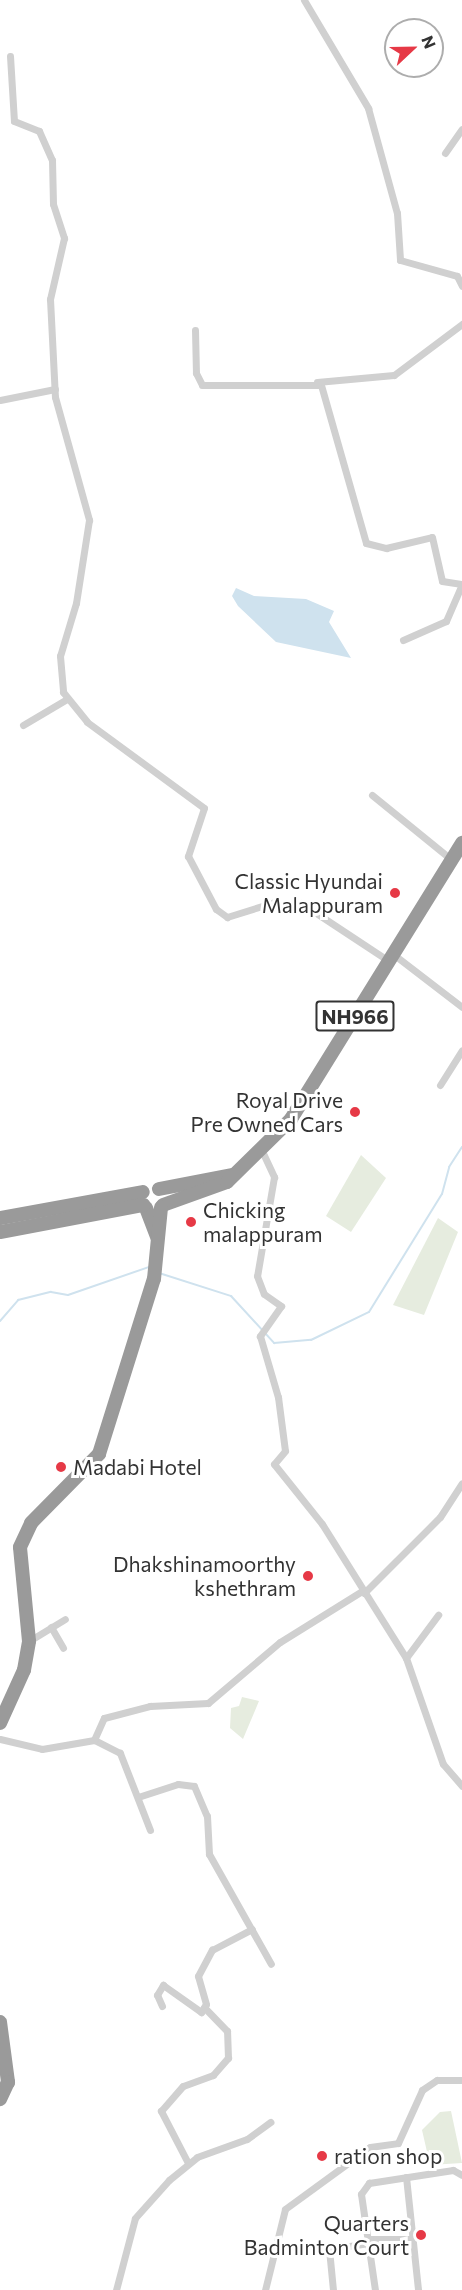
<!DOCTYPE html>
<style>
body{margin:0}
#map{position:relative;width:462px;height:2290px;overflow:hidden;background:#fff;font-family:Commissioner,sans-serif}
div>[style]{position:absolute}
.green>*{inset:0;background:#e6ecdf}
.water>*{inset:0;background:#cfe2ee}
.stream>*{height:2px;margin:-1px;padding:0 1px;transform-origin:1px;border-radius:1px;background:#cfe2ee}
.street>*{height:7px;margin:-3.5px;padding:0 3.5px;transform-origin:3.5px;border-radius:3.5px;background:#d0d0d0}
.highway>*{height:14px;margin:-7px;padding:0 7px;transform-origin:7px;border-radius:7px;background:#9a9a9a}
.dots>*{width:16px;height:16px;translate:-50% -50%;box-sizing:border-box;border:3px solid #fff;border-radius:50%}
span{translate:-50% -50%;white-space:nowrap;text-align:center;line-height:1.15;-webkit-text-stroke:6px #fff;paint-order:stroke}
.shield-label span{padding:2px 4px;background:#fff;border:2px solid;border-radius:4px;-webkit-text-stroke-width:0}
.shield-label{font-size:20px;color:#333;font-weight:700}
.poi-label{font-size:21px;color:#333}
.right{translate:-100% -50%;text-align:right}
.left{translate:0 -50%;text-align:left}
.north{position:absolute;left:384px;top:18px;width:60px;height:60px;box-sizing:border-box;background:#fff;border:2px solid #adadad;border-radius:50%;rotate:68deg;font-size:16px;font-weight:700;line-height:24px;text-align:center;color:#333}
.north::after{content:'';display:block;margin:auto;width:21px;height:27px;background:#e63946;clip-path:polygon(50% 0,100% 100%,50% 72%,0 100%)}
</style>
<div id="map">
<div class="green">
<div style="clip-path:polygon(361px 1155px,386px 1178px,351px 1232px,326px 1216px)"></div>
<div style="clip-path:polygon(438px 1218px,458px 1232px,424px 1315px,393px 1305px)"></div>
<div style="clip-path:polygon(242px 1697px,259px 1701px,243px 1739px,230px 1728px,231px 1708px,239px 1706px)"></div>
<div style="clip-path:polygon(451px 2111px,462px 2163px,430px 2165px,422px 2130px,440px 2112px)"></div>
</div>
<div class="water">
<div style="clip-path:polygon(236px 588px,254px 596px,306px 599px,334px 611px,329px 622px,351px 658px,276px 642px,238px 606px,232px 596px)"></div>
</div>
<div class="stream">
<div style="left:159px;top:1273px;width:76px;rotate:17.7deg"></div>
<div style="left:231px;top:1296px;width:64px;rotate:47.5deg"></div>
<div style="left:274px;top:1343px;width:37px;rotate:-5deg"></div>
<div style="left:311px;top:1340px;width:64px;rotate:-25.8deg"></div>
<div style="left:369px;top:1312px;width:139px;rotate:-58.3deg"></div>
<div style="left:442px;top:1194px;width:28px;rotate:-75deg"></div>
<div style="left:449px;top:1167px;width:24px;rotate:-57deg"></div>
<div style="left:0;top:1321px;width:28px;rotate:-49deg"></div>
<div style="left:18px;top:1300px;width:34px;rotate:-14deg"></div>
<div style="left:51px;top:1292px;width:17px;rotate:10deg"></div>
<div style="left:68px;top:1295px;width:86px;rotate:-19.1deg"></div>
</div>
<div class="street">
<div style="left:304px;top:0;width:126px;rotate:59.3deg"></div>
<div style="left:368px;top:108px;width:109px;rotate:74.6deg"></div>
<div style="left:397px;top:213px;width:47px;rotate:86.3deg"></div>
<div style="left:400px;top:260px;width:59px;rotate:15.7deg"></div>
<div style="left:457px;top:276px;width:11px;rotate:63deg"></div>
<div style="left:10px;top:56px;width:65px;rotate:86.5deg"></div>
<div style="left:14px;top:121px;width:27px;rotate:22deg"></div>
<div style="left:39px;top:131px;width:32px;rotate:66deg"></div>
<div style="left:52px;top:160px;width:44px;rotate:88.7deg"></div>
<div style="left:53px;top:204px;width:36px;rotate:72deg"></div>
<div style="left:64px;top:238px;width:63px;rotate:102.9deg"></div>
<div style="left:50px;top:299px;width:98px;rotate:87.1deg"></div>
<div style="left:55px;top:397px;width:128px;rotate:74.5deg"></div>
<div style="left:89px;top:520px;width:84px;rotate:98.9deg"></div>
<div style="left:76px;top:603px;width:55px;rotate:106.8deg"></div>
<div style="left:60px;top:656px;width:36px;rotate:85deg"></div>
<div style="left:63px;top:692px;width:38px;rotate:51deg"></div>
<div style="left:87px;top:722px;width:145px;rotate:36.3deg"></div>
<div style="left:204px;top:808px;width:51px;rotate:108.4deg"></div>
<div style="left:188px;top:856px;width:60px;rotate:62.2deg"></div>
<div style="left:216px;top:909px;width:14px;rotate:36deg"></div>
<div style="left:227px;top:917px;width:50px;rotate:-17.4deg"></div>
<div style="left:275px;top:902px;width:17px;rotate:25deg"></div>
<div style="left:290px;top:909px;width:13px;rotate:-29deg"></div>
<div style="left:301px;top:903px;width:105px;rotate:33.4deg"></div>
<div style="left:445px;top:153px;width:29px;rotate:-55deg"></div>
<div style="left:195px;top:330px;width:43px;rotate:88.7deg"></div>
<div style="left:196px;top:373px;width:13px;rotate:63deg"></div>
<div style="left:202px;top:385px;width:119px"></div>
<div style="left:321px;top:385px;width:164px;rotate:74.1deg"></div>
<div style="left:366px;top:543px;width:21px;rotate:14deg"></div>
<div style="left:386px;top:548px;width:47px;rotate:-13.4deg"></div>
<div style="left:432px;top:537px;width:45px;rotate:77.2deg"></div>
<div style="left:442px;top:581px;width:20px;rotate:9deg"></div>
<div style="left:317px;top:382px;width:77px;rotate:-5.2deg"></div>
<div style="left:394px;top:375px;width:85px;rotate:-36.9deg"></div>
<div style="left:0;top:400px;width:56px;rotate:-11.3deg"></div>
<div style="left:403px;top:640px;width:47px;rotate:-23.8deg"></div>
<div style="left:446px;top:621px;width:40px;rotate:-66.6deg"></div>
<div style="left:23px;top:725px;width:51px;rotate:-30.6deg"></div>
<div style="left:372px;top:795px;width:103px;rotate:39.1deg"></div>
<div style="left:393px;top:954px;width:87px;rotate:37.5deg"></div>
<div style="left:440px;top:1085px;width:41px;rotate:-57.8deg"></div>
<div style="left:262px;top:1151px;width:29px;rotate:65deg"></div>
<div style="left:274px;top:1177px;width:100px;rotate:99.7deg"></div>
<div style="left:257px;top:1276px;width:19px;rotate:69deg"></div>
<div style="left:264px;top:1294px;width:21px;rotate:35deg"></div>
<div style="left:281px;top:1306px;width:37px;rotate:125deg"></div>
<div style="left:260px;top:1336px;width:64px;rotate:73.6deg"></div>
<div style="left:278px;top:1397px;width:54px;rotate:82.6deg"></div>
<div style="left:285px;top:1451px;width:17px;rotate:130deg"></div>
<div style="left:274px;top:1464px;width:77px;rotate:51.3deg"></div>
<div style="left:322px;top:1524px;width:158px;rotate:57.9deg"></div>
<div style="left:406px;top:1658px;width:112px;rotate:70.8deg"></div>
<div style="left:443px;top:1764px;width:29px;rotate:49deg"></div>
<div style="left:364px;top:1593px;width:107px;rotate:-45deg"></div>
<div style="left:440px;top:1517px;width:40px;rotate:-57.1deg"></div>
<div style="left:51px;top:1627px;width:24px;rotate:60deg"></div>
<div style="left:29px;top:1641px;width:42px;rotate:-31.4deg"></div>
<div style="left:406px;top:1658px;width:54px;rotate:-53.3deg"></div>
<div style="left:0;top:1739px;width:43px;rotate:13.4deg"></div>
<div style="left:42px;top:1749px;width:53px;rotate:-9.8deg"></div>
<div style="left:138px;top:1797px;width:42px;rotate:-18deg"></div>
<div style="left:178px;top:1784px;width:16px;rotate:7deg"></div>
<div style="left:194px;top:1786px;width:33px;rotate:67deg"></div>
<div style="left:207px;top:1816px;width:38px;rotate:87deg"></div>
<div style="left:209px;top:1854px;width:126px;rotate:60.6deg"></div>
<div style="left:150px;top:1830px;width:83px;rotate:-111.3deg"></div>
<div style="left:120px;top:1753px;width:29px;rotate:-153deg"></div>
<div style="left:94px;top:1740px;width:24px;rotate:-66deg"></div>
<div style="left:104px;top:1718px;width:48px;rotate:-14.6deg"></div>
<div style="left:150px;top:1706px;width:58px;rotate:-3deg"></div>
<div style="left:208px;top:1703px;width:94px;rotate:-40.3deg"></div>
<div style="left:280px;top:1642px;width:97px;rotate:-31.9deg"></div>
<div style="left:162px;top:2006px;width:12px;rotate:-114deg"></div>
<div style="left:157px;top:1995px;width:12px;rotate:-59deg"></div>
<div style="left:163px;top:1985px;width:47px;rotate:35.4deg"></div>
<div style="left:201px;top:2012px;width:9px;rotate:-58deg"></div>
<div style="left:206px;top:2004px;width:29px;rotate:-106deg"></div>
<div style="left:198px;top:1976px;width:30px;rotate:-62deg"></div>
<div style="left:212px;top:1950px;width:45px;rotate:-27.7deg"></div>
<div style="left:188px;top:2163px;width:59px;rotate:-117.4deg"></div>
<div style="left:161px;top:2111px;width:33px;rotate:-49deg"></div>
<div style="left:183px;top:2086px;width:32px;rotate:-20deg"></div>
<div style="left:213px;top:2075px;width:23px;rotate:-49deg"></div>
<div style="left:228px;top:2058px;width:27px;rotate:-92deg"></div>
<div style="left:227px;top:2031px;width:33px;rotate:-134deg"></div>
<div style="left:406px;top:2177px;width:114px;rotate:83.9deg"></div>
<div style="left:369px;top:2239px;width:40px"></div>
<div style="left:116px;top:2290px;width:74px;rotate:-75.2deg"></div>
<div style="left:135px;top:2218px;width:51px;rotate:-48.2deg"></div>
<div style="left:169px;top:2180px;width:36px;rotate:-39deg"></div>
<div style="left:197px;top:2157px;width:53px;rotate:-19.8deg"></div>
<div style="left:247px;top:2139px;width:29px;rotate:-36deg"></div>
<div style="left:265px;top:2290px;width:83px;rotate:-76.1deg"></div>
<div style="left:285px;top:2209px;width:105px;rotate:-36.1deg"></div>
<div style="left:370px;top:2147px;width:28px;rotate:-8deg"></div>
<div style="left:398px;top:2143px;width:58px;rotate:-65.6deg"></div>
<div style="left:422px;top:2090px;width:18px;rotate:-34deg"></div>
<div style="left:437px;top:2080px;width:25px"></div>
<div style="left:333px;top:2290px;width:41px;rotate:-95.6deg"></div>
<div style="left:329px;top:2249px;width:40px;rotate:-8.5deg"></div>
<div style="left:375px;top:2290px;width:97px;rotate:-98.3deg"></div>
<div style="left:361px;top:2194px;width:14px;rotate:-54deg"></div>
<div style="left:369px;top:2183px;width:85px;rotate:-8.8deg"></div>
<div style="left:453px;top:2170px;width:10px;rotate:29deg"></div>
</div>
<div class="highway">
<div style="left:159px;top:1189px;width:74px;rotate:-10.9deg"></div>
<div style="left:163px;top:1205px;width:68px;rotate:-19.8deg"></div>
<div style="left:227px;top:1182px;width:90px;rotate:-44.5deg"></div>
<div style="left:291px;top:1119px;width:325px;rotate:-58.2deg"></div>
<div style="left:146px;top:1208px;width:31px;rotate:69deg"></div>
<div style="left:0;top:1218px;width:145px;rotate:-10.3deg"></div>
<div style="left:0;top:1232px;width:146px;rotate:-10.7deg"></div>
<div style="left:0;top:1723px;width:58px;rotate:-65.6deg"></div>
<div style="left:24px;top:1670px;width:29px;rotate:-80deg"></div>
<div style="left:29px;top:1641px;width:94px;rotate:-95.5deg"></div>
<div style="left:20px;top:1547px;width:26px;rotate:-65deg"></div>
<div style="left:31px;top:1523px;width:97px;rotate:-45.4deg"></div>
<div style="left:99px;top:1454px;width:183px;rotate:-72.6deg"></div>
<div style="left:154px;top:1279px;width:72px;rotate:-84.4deg"></div>
<div style="left:0;top:2022px;width:61px;rotate:82.4deg"></div>
<div style="left:8px;top:2082px;width:19px;rotate:115deg"></div>
</div>
<div class="dots">
<div style="left:395px;top:893px;background:#e63946"></div>
<div style="left:355px;top:1112px;background:#e63946"></div>
<div style="left:191px;top:1222px;background:#e63946"></div>
<div style="left:61px;top:1467px;background:#e63946"></div>
<div style="left:308px;top:1576px;background:#e63946"></div>
<div style="left:322px;top:2156px;background:#e63946"></div>
<div style="left:421px;top:2235px;background:#e63946"></div>
</div>
<div class="shield-label">
<span style="left:355px;top:1016px">NH966</span>
</div>
<div class="poi-label">
<span class="right" style="left:383px;top:893px">Classic Hyundai<br>Malappuram</span>
<span class="right" style="left:343px;top:1112px">Royal Drive<br>Pre Owned Cars</span>
<span class="left" style="left:203px;top:1222px">Chicking<br>malappuram</span>
<span class="left" style="left:73px;top:1467px">Madabi Hotel</span>
<span class="right" style="left:296px;top:1576px">Dhakshinamoorthy<br>kshethram</span>
<span class="left" style="left:334px;top:2156px">ration shop</span>
<span class="right" style="left:409px;top:2235px">Quarters<br>Badminton Court</span>
</div>
<div class="north">N</div>
</div>
